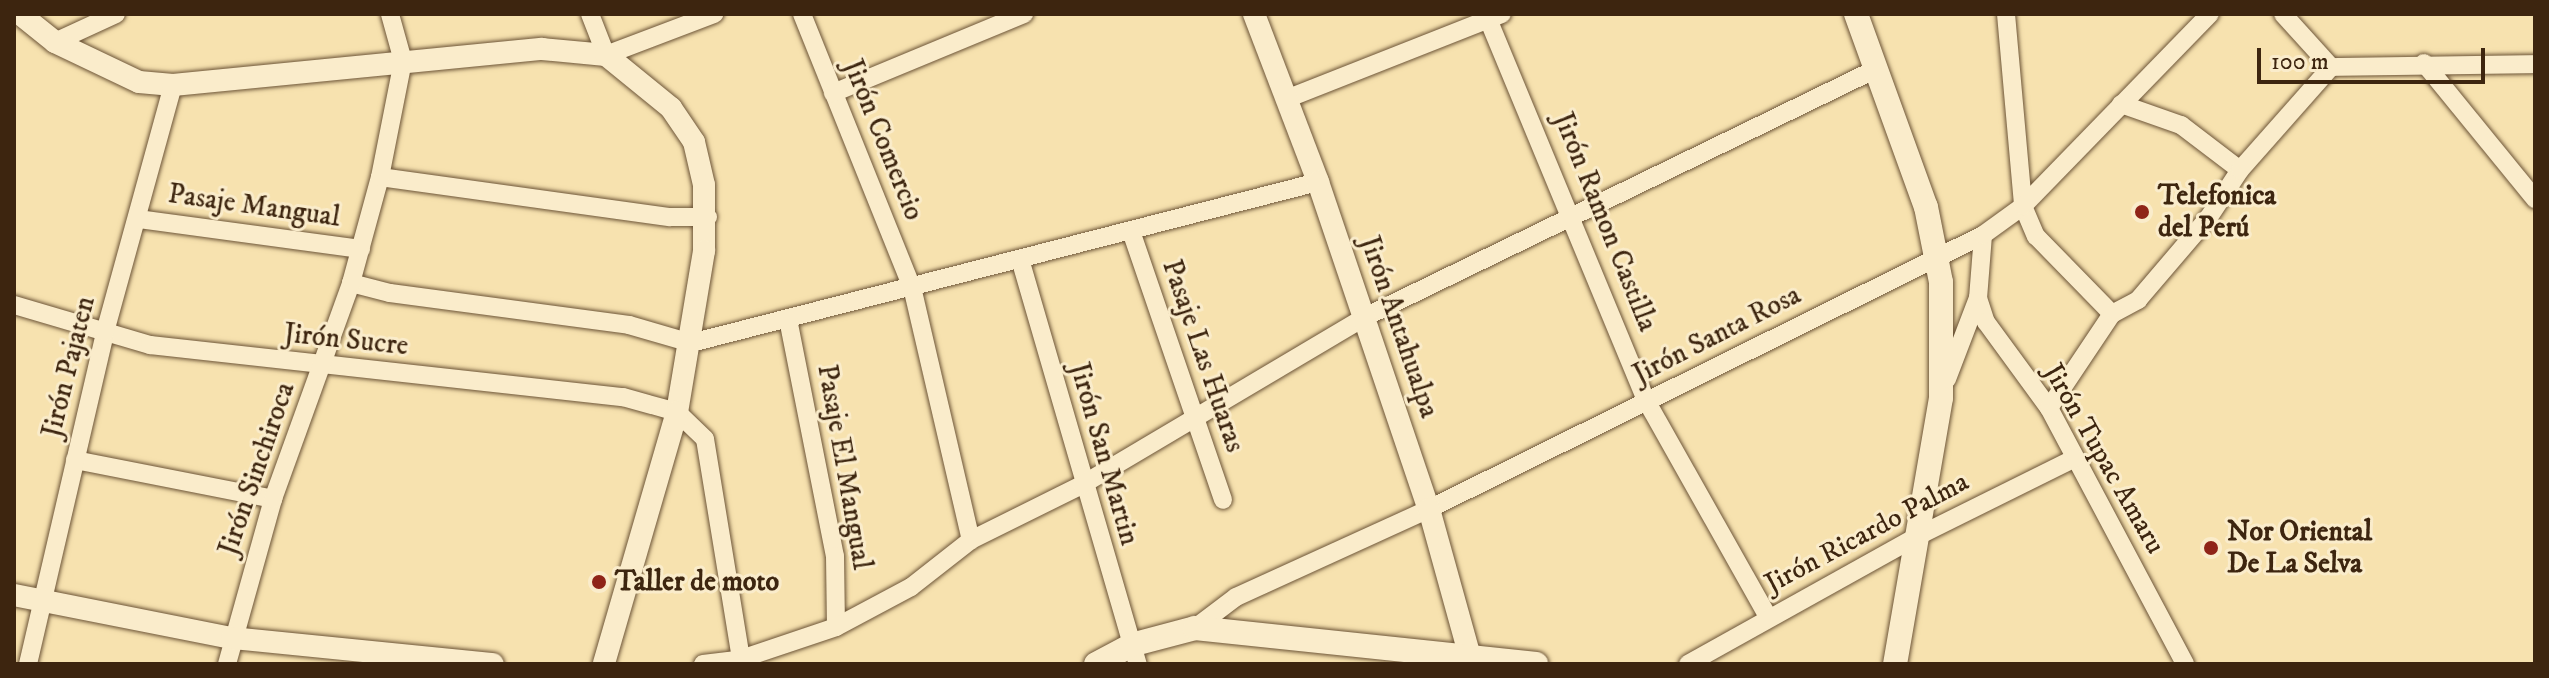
<!DOCTYPE html>
<meta charset="utf-8">
<style>
body{margin:0}
#map{position:relative;width:2549px;height:678px;overflow:hidden;background:#f7e2af;font-family:"IM FELL DW Pica",serif}
div>[style]{position:absolute}
.roads{filter:drop-shadow(0 0 2px #6c5437) drop-shadow(0 0 2px #6c5437)}
.minor>*{height:18px;margin:-9px;padding:0 9px;transform-origin:9px;border-radius:9px;background:#faeccb}
.tertiary>*{height:22px;margin:-11px;padding:0 11px;transform-origin:11px;border-radius:11px;background:#faeccb}
.secondary>*{height:24px;margin:-12px;padding:0 12px;transform-origin:12px;border-radius:12px;background:#faeccb}
.dots>*{width:22px;height:22px;translate:-50% -50%;box-sizing:border-box;border:4px solid #faeccb;border-radius:50%}
span{translate:-50% -50%;white-space:nowrap;text-align:center;line-height:1.15;-webkit-text-stroke:6px #faeccb;paint-order:stroke}
.street-label{font-size:28px;color:#3d250f}
.poi-label{font-size:28px;color:#3d250f;font-weight:700}
.left{translate:0 -50%;text-align:left}
.frame{position:absolute;inset:0;border:16px solid #3d250f;pointer-events:none}
.scale{position:absolute;left:2257px;top:48px;width:228px;height:36px;box-sizing:border-box;border:4px solid #3d250f;border-top:0;padding-left:10px;font-size:24px;line-height:28px;white-space:nowrap;color:#3d250f;-webkit-text-stroke:6px #faeccb;paint-order:stroke}
</style>
<div id="map">
<div class="roads">
<div class="minor">
<div style="left:590px;top:14px;width:44px;rotate:68.7deg"></div>
<div style="left:606px;top:55px;width:116px;rotate:-20.8deg"></div>
<div style="left:802px;top:14px;width:294px;rotate:68.1deg"></div>
<div style="left:912px;top:287px;width:260px;rotate:76.9deg"></div>
<div style="left:1486px;top:14px;width:420px;rotate:67.5deg"></div>
<div style="left:1647px;top:402px;width:247px;rotate:60.6deg"></div>
<div style="left:2006px;top:14px;width:193px;rotate:84.9deg"></div>
<div style="left:2023px;top:206px;width:33px;rotate:67deg"></div>
<div style="left:2036px;top:236px;width:109px;rotate:45.7deg"></div>
<div style="left:2283px;top:14px;width:72px;rotate:47.8deg"></div>
<div style="left:55px;top:42px;width:67px;rotate:-24.7deg"></div>
<div style="left:2424px;top:63px;width:176px;rotate:50.8deg"></div>
<div style="left:833px;top:93px;width:207px;rotate:-22.5deg"></div>
<div style="left:1286px;top:99px;width:232px;rotate:-21.5deg"></div>
<div style="left:2121px;top:104px;width:64px;rotate:19.3deg"></div>
<div style="left:2181px;top:125px;width:74px;rotate:37.3deg"></div>
<div style="left:380px;top:177px;width:293px;rotate:7.9deg"></div>
<div style="left:670px;top:217px;width:38px"></div>
<div style="left:139px;top:219px;width:224px;rotate:7.7deg"></div>
<div style="left:1131px;top:231px;width:284px;rotate:71.1deg"></div>
<div style="left:1983px;top:235px;width:63px;rotate:94.5deg"></div>
<div style="left:1978px;top:298px;width:25px;rotate:72deg"></div>
<div style="left:1986px;top:322px;width:107px;rotate:53.8deg"></div>
<div style="left:2049px;top:408px;width:290px;rotate:62deg"></div>
<div style="left:1020px;top:259px;width:422px;rotate:73.8deg"></div>
<div style="left:351px;top:283px;width:40px;rotate:14.4deg"></div>
<div style="left:390px;top:293px;width:241px;rotate:7.6deg"></div>
<div style="left:629px;top:325px;width:65px;rotate:16.2deg"></div>
<div style="left:691px;top:343px;width:647px;rotate:-14.4deg"></div>
<div style="left:14px;top:305px;width:142px;rotate:16.4deg"></div>
<div style="left:150px;top:345px;width:476px;rotate:6.3deg"></div>
<div style="left:623px;top:397px;width:56px;rotate:15.5deg"></div>
<div style="left:677px;top:412px;width:39px;rotate:44deg"></div>
<div style="left:705px;top:439px;width:223px;rotate:80.7deg"></div>
<div style="left:788px;top:319px;width:242px;rotate:78.8deg"></div>
<div style="left:835px;top:556px;width:71px;rotate:89.2deg"></div>
<div style="left:1947px;top:379px;width:87px;rotate:-69.1deg"></div>
<div style="left:2049px;top:408px;width:113px;rotate:-56.2deg"></div>
<div style="left:2112px;top:314px;width:30px;rotate:-28deg"></div>
<div style="left:2138px;top:300px;width:109px;rotate:-49.5deg"></div>
<div style="left:2209px;top:217px;width:56px;rotate:-56.6deg"></div>
<div style="left:2240px;top:170px;width:137px;rotate:-48.5deg"></div>
<div style="left:2331px;top:67px;width:204px;rotate:-0.8deg"></div>
<div style="left:75px;top:460px;width:202px;rotate:11.1deg"></div>
<div style="left:1195px;top:628px;width:51px;rotate:-37.1deg"></div>
<div style="left:1236px;top:597px;width:212px;rotate:-24.5deg"></div>
<div style="left:1429px;top:509px;width:618px;rotate:-26.32deg"></div>
<div style="left:1983px;top:235px;width:49px;rotate:-35.9deg"></div>
<div style="left:2023px;top:206px;width:268px;rotate:-45.8deg"></div>
<div style="left:28px;top:664px;width:341px;rotate:-76.9deg"></div>
<div style="left:105px;top:332px;width:256px;rotate:-74.6deg"></div>
<div style="left:227px;top:664px;width:171px;rotate:-74.4deg"></div>
<div style="left:273px;top:499px;width:230px;rotate:-70.1deg"></div>
<div style="left:351px;top:283px;width:110px;rotate:-74.7deg"></div>
<div style="left:380px;top:177px;width:118px;rotate:-78.8deg"></div>
<div style="left:403px;top:61px;width:49px;rotate:-105.5deg"></div>
<div style="left:703px;top:664px;width:38px;rotate:-7deg"></div>
<div style="left:741px;top:659px;width:100px;rotate:-18.6deg"></div>
<div style="left:836px;top:627px;width:85px;rotate:-28.1deg"></div>
<div style="left:911px;top:587px;width:76px;rotate:-38.1deg"></div>
<div style="left:971px;top:540px;width:124px;rotate:-26.4deg"></div>
<div style="left:1082px;top:485px;width:327px;rotate:-30.7deg"></div>
<div style="left:1363px;top:318px;width:572px;rotate:-25.89deg"></div>
<div style="left:1688px;top:664px;width:263px;rotate:-29.1deg"></div>
<div style="left:1918px;top:536px;width:175px;rotate:-26.4deg"></div>
</div>
<div class="tertiary">
<div style="left:20px;top:14px;width:45px;rotate:38.7deg"></div>
<div style="left:55px;top:42px;width:93px;rotate:25.5deg"></div>
<div style="left:139px;top:82px;width:34px;rotate:5deg"></div>
<div style="left:173px;top:85px;width:371px;rotate:-5.6deg"></div>
<div style="left:542px;top:49px;width:64px;rotate:5.4deg"></div>
<div style="left:606px;top:55px;width:84px;rotate:39.2deg"></div>
<div style="left:671px;top:108px;width:41px;rotate:55.9deg"></div>
<div style="left:694px;top:142px;width:44px;rotate:76.9deg"></div>
<div style="left:704px;top:185px;width:66px;rotate:90deg"></div>
<div style="left:704px;top:251px;width:163px;rotate:99.5deg"></div>
<div style="left:677px;top:412px;width:262px;rotate:106.2deg"></div>
<div style="left:1254px;top:14px;width:180px;rotate:69.1deg"></div>
<div style="left:1318px;top:182px;width:345px;rotate:71.3deg"></div>
<div style="left:1429px;top:509px;width:161px;rotate:74.5deg"></div>
<div style="left:14px;top:595px;width:222px;rotate:11.2deg"></div>
<div style="left:232px;top:638px;width:262px;rotate:5.7deg"></div>
</div>
<div class="secondary">
<div style="left:1856px;top:14px;width:205px;rotate:70.1deg"></div>
<div style="left:1926px;top:207px;width:76px;rotate:78.7deg"></div>
<div style="left:1941px;top:282px;width:116px;rotate:90deg"></div>
<div style="left:1941px;top:398px;width:270px;rotate:99.8deg"></div>
<div style="left:1096px;top:664px;width:40px;rotate:-28deg"></div>
<div style="left:1131px;top:645px;width:66px;rotate:-14.9deg"></div>
<div style="left:1195px;top:628px;width:343px;rotate:6deg"></div>
</div>
</div>
<div class="dots">
<div style="left:2142px;top:212px;background:#8f2418"></div>
<div style="left:2211px;top:548px;background:#8f2418"></div>
<div style="left:599px;top:582px;background:#8f2418"></div>
</div>
<div class="street-label">
<span style="left:883px;top:140px;rotate:68deg">Jirón Comercio</span>
<span style="left:254px;top:206px;rotate:8deg">Pasaje Mangual</span>
<span style="left:1605px;top:222px;rotate:68deg">Jirón Ramon Castilla</span>
<span style="left:1399px;top:327px;rotate:71deg">Jirón Antahualpa</span>
<span style="left:1717px;top:335px;rotate:-27deg">Jirón Santa Rosa</span>
<span style="left:346px;top:340px;rotate:6deg">Jirón Sucre</span>
<span style="left:1203px;top:356px;rotate:71deg">Pasaje Las Huaras</span>
<span style="left:69px;top:367px;rotate:-76deg">Jirón Pajaten</span>
<span style="left:1104px;top:454px;rotate:74deg">Jirón San Martin</span>
<span style="left:2104px;top:459px;rotate:60deg">Jirón Tupac Amaru</span>
<span style="left:844px;top:467px;rotate:80deg">Pasaje El Mangual</span>
<span style="left:257px;top:469px;rotate:-71deg">Jirón Sinchiroca</span>
<span style="left:1867px;top:533px;rotate:-28deg">Jirón Ricardo Palma</span>
</div>
<div class="poi-label">
<span class="left" style="left:2158px;top:212px">Telefonica<br>del Perú</span>
<span class="left" style="left:2227px;top:548px">Nor Oriental<br>De La Selva</span>
<span class="left" style="left:615px;top:582px">Taller de moto</span>
</div>
<div class="frame"></div>
<div class="scale">100 m</div>
</div>
